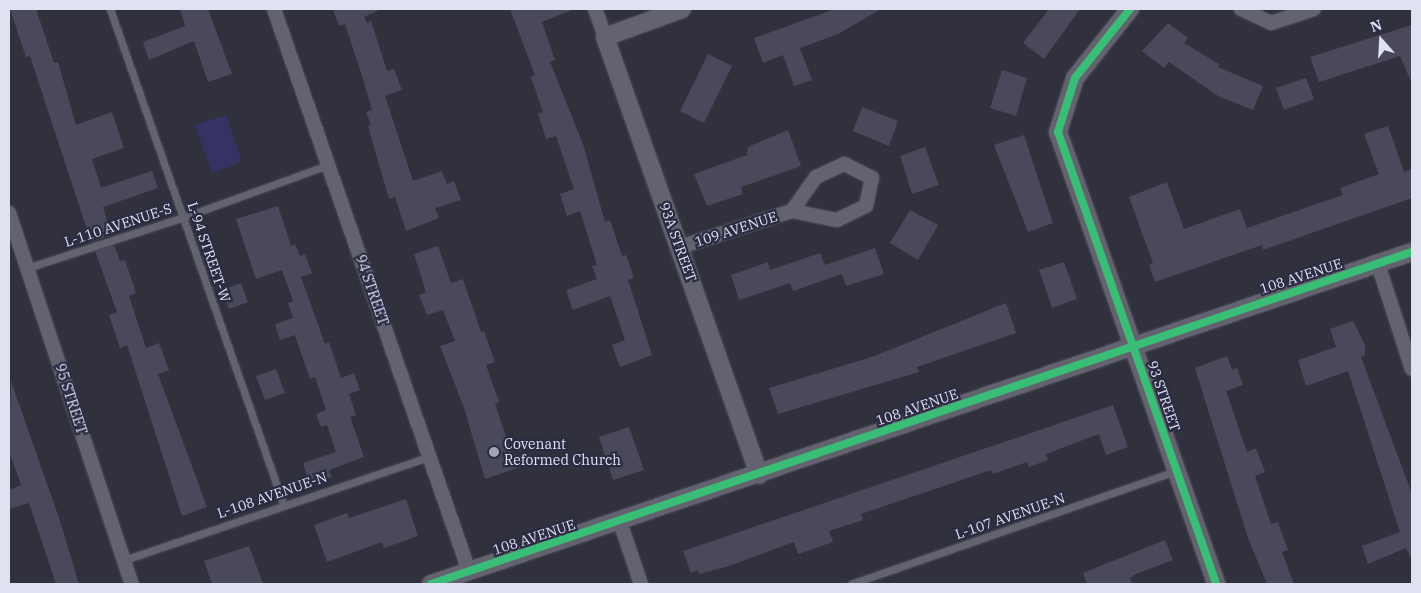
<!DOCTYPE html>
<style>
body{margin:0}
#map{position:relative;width:1421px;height:593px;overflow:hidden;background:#31313e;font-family:"IBM Plex Serif",serif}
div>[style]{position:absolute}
.green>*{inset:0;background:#353363}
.building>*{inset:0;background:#49495b}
.roads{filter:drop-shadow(0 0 1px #4e4e5a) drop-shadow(0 0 1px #4e4e5a)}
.service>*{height:7px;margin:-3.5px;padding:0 3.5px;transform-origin:3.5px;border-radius:3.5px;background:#62636e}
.minor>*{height:14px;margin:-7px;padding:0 7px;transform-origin:7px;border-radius:7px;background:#62636e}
.tertiary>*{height:18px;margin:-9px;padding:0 9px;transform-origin:9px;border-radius:9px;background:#62636e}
.cycleway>*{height:8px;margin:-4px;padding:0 4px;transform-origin:4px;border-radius:4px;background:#3abd76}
.dots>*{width:14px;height:14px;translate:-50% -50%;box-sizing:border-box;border:2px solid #2b2b44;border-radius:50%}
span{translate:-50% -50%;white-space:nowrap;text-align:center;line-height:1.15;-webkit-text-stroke:4.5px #2b2b44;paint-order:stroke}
.street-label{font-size:14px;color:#e0e1f1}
.poi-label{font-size:14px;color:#e0e1f1}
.left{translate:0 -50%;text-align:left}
.frame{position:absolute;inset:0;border:10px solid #e0e1f1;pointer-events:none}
.north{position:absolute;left:1356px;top:15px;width:50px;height:50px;-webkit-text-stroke:4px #2b2b44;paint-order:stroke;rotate:341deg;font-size:14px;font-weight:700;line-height:20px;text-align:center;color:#e0e1f1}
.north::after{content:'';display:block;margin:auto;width:18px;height:22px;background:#e0e1f1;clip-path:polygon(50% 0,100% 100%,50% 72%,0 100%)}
</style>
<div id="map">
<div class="green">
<div style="clip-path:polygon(226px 115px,242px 162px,212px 173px,195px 125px)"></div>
</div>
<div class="building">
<div style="clip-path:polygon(10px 9px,36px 9px,54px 63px,58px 62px,76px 125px,112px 112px,124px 148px,92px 159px,101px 188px,152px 171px,158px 188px,103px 207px,111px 235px,91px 242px,30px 56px,26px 57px)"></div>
<div style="clip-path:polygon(180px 9px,208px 9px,232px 74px,208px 82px,194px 41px,149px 60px,143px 42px,185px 26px)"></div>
<div style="clip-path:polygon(333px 9px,381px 9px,364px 17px,367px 23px,371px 21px,387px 71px,394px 69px,402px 90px,385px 96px,413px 181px,442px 171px,447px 184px,454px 181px,461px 200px,435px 208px,439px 218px,406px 231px,395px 197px,389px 199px,368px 126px,371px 125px,366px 112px,372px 110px,363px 79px,345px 24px,339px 26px)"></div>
<div style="clip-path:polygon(510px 9px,574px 9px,542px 22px,555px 60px,550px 62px,583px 144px,605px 222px,610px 220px,622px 256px,626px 255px,634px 278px,628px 280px,652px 355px,620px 367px,612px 345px,625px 340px,610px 296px,573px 310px,566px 290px,597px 279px,592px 266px,597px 265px,580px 211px,567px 216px,560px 194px,574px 189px,556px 136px,546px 139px,538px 114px,543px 112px,531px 77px,535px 75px)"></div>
<div style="clip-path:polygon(835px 9px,881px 9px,838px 34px,800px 48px,812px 80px,794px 86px,783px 55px,763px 63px,754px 38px)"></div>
<div style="clip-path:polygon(1049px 9px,1080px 9px,1044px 59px,1023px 43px)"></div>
<div style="clip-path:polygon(1168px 23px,1188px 38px,1184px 43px,1219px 64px,1218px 67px,1263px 86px,1253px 110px,1218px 96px,1169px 62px,1164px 68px,1142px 51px)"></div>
<div style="clip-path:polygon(1412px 25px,1412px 84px,1400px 56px,1319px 82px,1310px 57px)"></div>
<div style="clip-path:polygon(708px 54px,732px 66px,704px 123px,680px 111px)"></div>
<div style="clip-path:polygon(1002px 70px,1027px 78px,1016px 116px,990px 108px)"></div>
<div style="clip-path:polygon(1306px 78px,1314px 99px,1284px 110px,1276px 88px)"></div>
<div style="clip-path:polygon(862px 107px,898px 121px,889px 146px,853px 131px)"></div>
<div style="clip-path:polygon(1388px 126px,1404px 172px,1412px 169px,1412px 198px,1263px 250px,1262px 245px,1155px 282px,1149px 265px,1153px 263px,1129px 197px,1167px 182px,1184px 229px,1240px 209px,1247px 228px,1343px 195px,1340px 188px,1379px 174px,1364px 134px)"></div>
<div style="clip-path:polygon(788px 130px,801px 166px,741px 187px,743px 194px,707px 206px,694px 174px,747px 155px,748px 147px)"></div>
<div style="clip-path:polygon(1024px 135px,1053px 223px,1028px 232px,994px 145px)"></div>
<div style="clip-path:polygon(925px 147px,939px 185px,912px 194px,900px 156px)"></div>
<div style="clip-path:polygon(278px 206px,291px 246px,295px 244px,300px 256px,305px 254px,312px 273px,301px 277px,325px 344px,329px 342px,341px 378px,354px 373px,360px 390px,349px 394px,356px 415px,350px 417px,364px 457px,329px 470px,332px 477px,310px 485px,303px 463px,336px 452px,327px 425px,321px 427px,316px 414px,326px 410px,315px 377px,310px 379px,295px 335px,280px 340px,275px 324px,293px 318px,288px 303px,293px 301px,282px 270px,256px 279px,236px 219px)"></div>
<div style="clip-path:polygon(910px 210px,938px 225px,918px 260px,890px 243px)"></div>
<div style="clip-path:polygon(114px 245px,120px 261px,125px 260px,136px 293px,129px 296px,146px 348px,159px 343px,169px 370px,158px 374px,207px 507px,182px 516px,127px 345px,120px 348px,109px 315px,117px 312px,95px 251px)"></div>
<div style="clip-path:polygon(438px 246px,451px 283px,463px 279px,481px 332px,484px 331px,495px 362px,486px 365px,499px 402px,495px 404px,517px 468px,485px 479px,464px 408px,440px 346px,455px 341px,443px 310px,427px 315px,419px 295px,426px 292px,414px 254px)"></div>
<div style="clip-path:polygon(875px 248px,884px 274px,846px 286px,842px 274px,793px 291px,790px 283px,739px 300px,731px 275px,768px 262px,770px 270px,820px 253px,825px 265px)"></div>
<div style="clip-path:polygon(1064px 262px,1077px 299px,1052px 308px,1039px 270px)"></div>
<div style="clip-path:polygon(241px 283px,248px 302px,229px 309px,222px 290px)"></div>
<div style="clip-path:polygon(1006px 303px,1016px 333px,917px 367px,919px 372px,778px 414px,769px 388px,872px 357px)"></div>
<div style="clip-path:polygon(1353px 321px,1365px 345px,1365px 355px,1361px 357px,1412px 494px,1412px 560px,1406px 548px,1368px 564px,1362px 546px,1400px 532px,1348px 371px,1306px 386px,1298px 360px,1336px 347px,1330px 329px)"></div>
<div style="clip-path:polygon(1227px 356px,1232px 370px,1237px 368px,1243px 385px,1226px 391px,1247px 452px,1256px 448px,1265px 472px,1255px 476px,1271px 524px,1278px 522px,1288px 550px,1282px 552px,1294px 584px,1267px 584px,1248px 538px,1195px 368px)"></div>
<div style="clip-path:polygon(276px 369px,285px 393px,265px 400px,256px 376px)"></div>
<div style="clip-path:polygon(11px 381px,59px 518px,79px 584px,56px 584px,29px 503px,9px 509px,9px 490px,21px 485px,9px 451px)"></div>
<div style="clip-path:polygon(1113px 405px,1128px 447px,1106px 455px,1099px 434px,1046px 454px,1048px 460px,1029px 467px,1027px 462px,993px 474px,991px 470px,861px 514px,863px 520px,829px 531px,833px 542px,798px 554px,794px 542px,729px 566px,699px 574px,697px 570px,691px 573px,683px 551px)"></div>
<div style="clip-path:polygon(629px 427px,644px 470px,613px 480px,599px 437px)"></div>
<div style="clip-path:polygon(406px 499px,418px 536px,384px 548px,382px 542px,327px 562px,314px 525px,347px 513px,349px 518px)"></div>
<div style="clip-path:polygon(1165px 540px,1173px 560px,1136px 574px,1130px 578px,1132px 584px,1087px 584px,1083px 573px)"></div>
<div style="clip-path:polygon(249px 546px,263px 584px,212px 584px,204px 561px)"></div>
</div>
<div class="roads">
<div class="service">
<div style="left:110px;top:9px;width:523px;rotate:70.7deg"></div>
<div style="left:27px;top:268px;width:165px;rotate:-18deg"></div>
<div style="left:184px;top:217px;width:153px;rotate:-19.9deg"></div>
<div style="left:124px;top:560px;width:322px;rotate:-18.7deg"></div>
<div style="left:851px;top:584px;width:344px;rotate:-19.2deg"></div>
</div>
<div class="minor">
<div style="left:274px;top:9px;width:595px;rotate:70.86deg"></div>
<div style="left:595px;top:9px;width:30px;rotate:70deg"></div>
<div style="left:1241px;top:9px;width:33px;rotate:25deg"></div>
<div style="left:1271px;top:23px;width:45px;rotate:-18deg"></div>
<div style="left:9px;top:213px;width:391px;rotate:71.7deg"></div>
<div style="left:680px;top:247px;width:118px;rotate:-17.8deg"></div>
<div style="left:792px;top:211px;width:46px;rotate:11.3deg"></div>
<div style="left:837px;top:220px;width:32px;rotate:-26deg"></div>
<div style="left:866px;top:206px;width:29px;rotate:-78deg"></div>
<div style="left:872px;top:178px;width:31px;rotate:-153deg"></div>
<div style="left:844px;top:164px;width:31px;rotate:155deg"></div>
<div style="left:816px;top:177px;width:42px;rotate:125.2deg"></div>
<div style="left:1378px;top:264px;width:110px;rotate:72.1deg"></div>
<div style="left:620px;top:522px;width:65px;rotate:71.3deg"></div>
</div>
<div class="tertiary">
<div style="left:682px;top:9px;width:82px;rotate:160deg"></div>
<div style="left:605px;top:37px;width:464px;rotate:70.6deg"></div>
<div style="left:1130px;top:9px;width:88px;rotate:128.6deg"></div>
<div style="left:1075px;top:78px;width:57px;rotate:107.5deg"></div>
<div style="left:1058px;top:132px;width:479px;rotate:70.7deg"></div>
<div style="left:431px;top:584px;width:1036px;rotate:-18.7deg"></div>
</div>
</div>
<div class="cycleway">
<div style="left:1130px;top:9px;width:88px;rotate:128.6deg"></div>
<div style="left:1075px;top:78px;width:57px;rotate:107.5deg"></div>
<div style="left:1058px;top:132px;width:479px;rotate:70.7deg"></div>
<div style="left:431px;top:584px;width:1036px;rotate:-18.7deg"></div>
</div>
<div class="dots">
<div style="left:494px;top:452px;background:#a3a3b2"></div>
</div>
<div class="street-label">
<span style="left:118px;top:225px;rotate:-18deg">L-110 AVENUE-S</span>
<span style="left:736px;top:229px;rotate:-18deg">109 AVENUE</span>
<span style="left:678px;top:242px;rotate:70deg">93A STREET</span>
<span style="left:209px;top:252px;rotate:71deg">L-94 STREET-W</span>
<span style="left:1301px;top:276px;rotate:-18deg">108 AVENUE</span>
<span style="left:372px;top:290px;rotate:71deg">94 STREET</span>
<span style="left:1164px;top:396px;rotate:71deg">93 STREET</span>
<span style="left:71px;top:399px;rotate:72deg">95 STREET</span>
<span style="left:917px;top:407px;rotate:-19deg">108 AVENUE</span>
<span style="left:272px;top:495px;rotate:-19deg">L-108 AVENUE-N</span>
<span style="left:1010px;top:516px;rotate:-19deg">L-107 AVENUE-N</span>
<span style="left:534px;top:537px;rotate:-18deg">108 AVENUE</span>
</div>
<div class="poi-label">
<span class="left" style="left:504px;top:452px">Covenant<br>Reformed Church</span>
</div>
<div class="frame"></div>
<div class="north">N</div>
</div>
